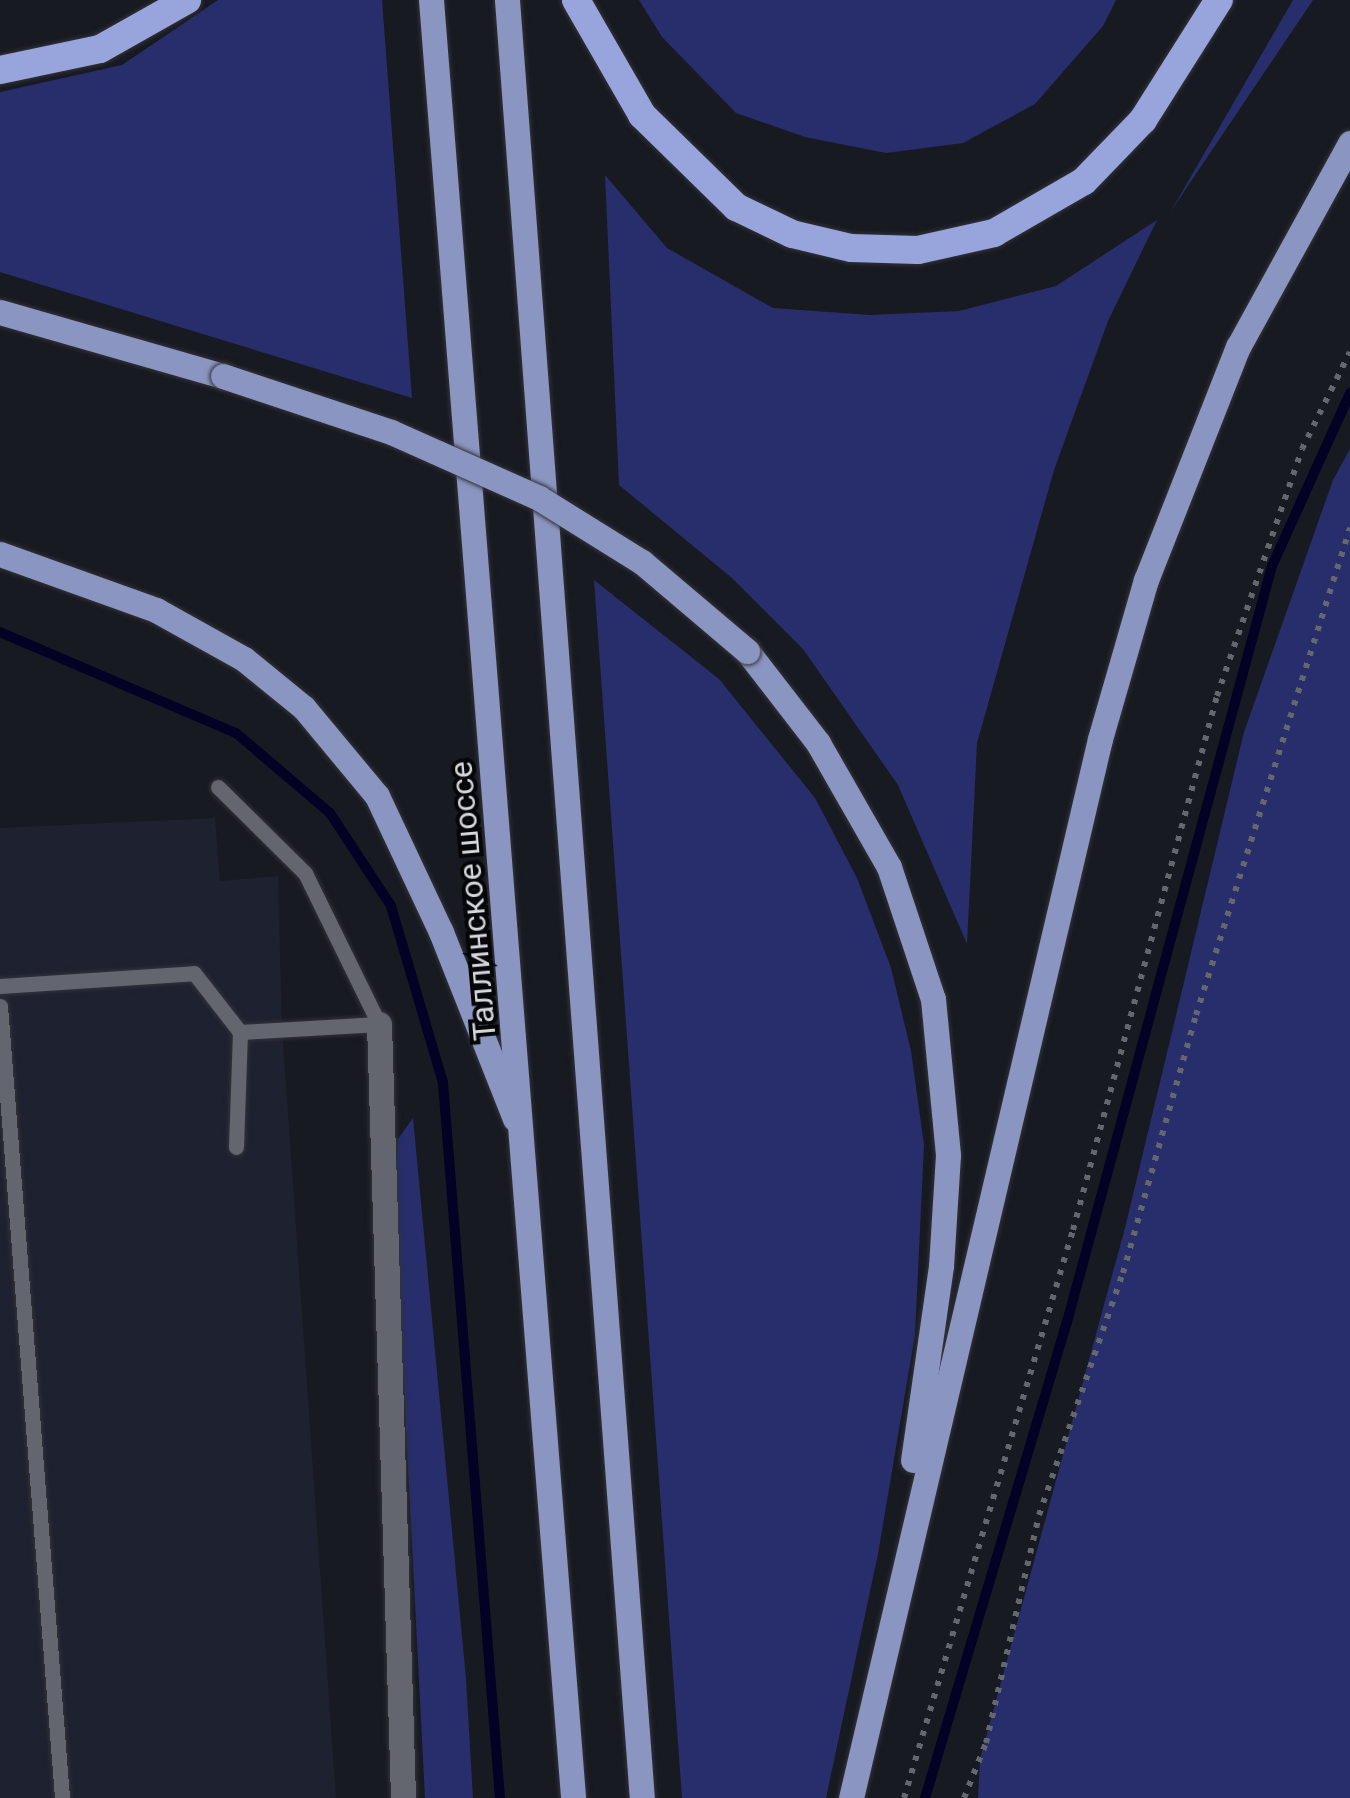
<!DOCTYPE html>
<meta charset="utf-8">
<style>
body{margin:0}
#map{position:relative;width:1350px;height:1798px;overflow:hidden;background:#181a22;font-family:Roboto,sans-serif}
div>[style]{position:absolute}
.built>*{inset:0;background:#1e212f}
.green>*{inset:0;background:#272e6b}
.stream>*{height:10px;margin:-5px;padding:0 5px;transform-origin:5px;border-radius:5px;background:#030124}
.path>*{height:6px;margin-top:-3px;transform-origin:0;background:repeating-linear-gradient(90deg,#65676e 0 5px,transparent 0 13px)}
.roads{filter:drop-shadow(0 0 2px #323339) drop-shadow(0 0 2px #323339)}
.service>*{height:15px;margin:-7.5px;padding:0 7.5px;transform-origin:7.5px;border-radius:7.5px;background:#63656f}
.minor>*{height:25px;margin:-12.5px;padding:0 12.5px;transform-origin:12.5px;border-radius:12.5px;background:#63656f}
.primary>*{height:25px;margin:-12.5px;padding:0 12.5px;transform-origin:12.5px;border-radius:12.5px;background:#8b95c1}
.trunk>*{height:28px;margin:-14px;padding:0 14px;transform-origin:14px;border-radius:14px;background:#98a5dc}
.bridges{filter:drop-shadow(0 0 2px #323339) drop-shadow(0 0 2px #323339)}
.primary-bridge>*{height:25px;margin:-12.5px;padding:0 12.5px;transform-origin:12.5px;border-radius:12.5px;background:#8b95c1}
span{translate:-50% -50%;white-space:nowrap;text-align:center;line-height:1.15;-webkit-text-stroke:8px #050608;paint-order:stroke}
.street-label{font-size:32px;color:#d7d8de}
</style>
<div id="map">
<div class="built">
<div style="clip-path:polygon(215px 818px,220px 881px,278px 876px,282px 1028px,336px 1798px,0 1798px,0 828px)"></div>
</div>
<div class="green">
<div style="clip-path:polygon(218px 0,382px 0,412px 398px,0 272px,0 92px,122px 65px)"></div>
<div style="clip-path:polygon(639px 0,1116px 0,1103px 26px,1035px 104px,963px 143px,886px 153px,805px 137px,736px 113px,662px 37px)"></div>
<div style="clip-path:polygon(1293px 0,1313px 0,1171px 211px)"></div>
<div style="clip-path:polygon(605px 175px,667px 248px,773px 308px,870px 315px,959px 311px,1056px 286px,1157px 220px,1108px 321px,1054px 470px,977px 743px,967px 944px,898px 785px,803px 649px,732px 578px,619px 485px)"></div>
<div style="clip-path:polygon(1350px 449px,1350px 1798px,978px 1798px,980px 1759px,1125px 1228px,1244px 732px,1333px 480px)"></div>
<div style="clip-path:polygon(594px 580px,719px 679px,815px 798px,857px 878px,891px 968px,911px 1051px,924px 1145px,915px 1335px,878px 1554px,826px 1798px,682px 1798px)"></div>
<div style="clip-path:polygon(413px 1118px,466px 1679px,473px 1798px,425px 1798px,394px 1195px,398px 1139px)"></div>
</div>
<div class="stream">
<div style="left:0;top:632px;width:257px;rotate:23.2deg"></div>
<div style="left:236px;top:733px;width:123px;rotate:40.4deg"></div>
<div style="left:330px;top:813px;width:111px;rotate:56.7deg"></div>
<div style="left:391px;top:906px;width:184px;rotate:73.6deg"></div>
<div style="left:443px;top:1083px;width:717px;rotate:85.44deg"></div>
<div style="left:925px;top:1798px;width:497px;rotate:-73.4deg"></div>
<div style="left:1067px;top:1322px;width:783px;rotate:-74.83deg"></div>
<div style="left:1272px;top:566px;width:190px;rotate:-65.7deg"></div>
</div>
<div class="path">
<div style="left:904px;top:1798px;width:593px;rotate:-73.43deg"></div>
<div style="left:1073px;top:1230px;width:553px;rotate:-74.91deg"></div>
<div style="left:1217px;top:696px;width:261px;rotate:-71deg"></div>
<div style="left:1302px;top:449px;width:108px;rotate:-63.7deg"></div>
<div style="left:964px;top:1798px;width:59px;rotate:-68.2deg"></div>
<div style="left:986px;top:1743px;width:234px;rotate:-76.9deg"></div>
<div style="left:1039px;top:1515px;width:256px;rotate:-70.9deg"></div>
<div style="left:1123px;top:1273px;width:268px;rotate:-74.2deg"></div>
<div style="left:1196px;top:1015px;width:511px;rotate:-72.45deg"></div>
</div>
<div class="roads">
<div class="service">
<div style="left:218px;top:787px;width:122px;rotate:44.7deg"></div>
<div style="left:305px;top:873px;width:168px;rotate:63.9deg"></div>
<div style="left:379px;top:1024px;width:139px;rotate:176.7deg"></div>
<div style="left:240px;top:1032px;width:115px;rotate:92deg"></div>
<div style="left:0;top:986px;width:194px;rotate:-3.8deg"></div>
<div style="left:194px;top:973px;width:75px;rotate:52.1deg"></div>
<div style="left:0;top:1006px;width:794px;rotate:85.52deg"></div>
</div>
<div class="minor">
<div style="left:379px;top:1024px;width:774px;rotate:88.22deg"></div>
</div>
<div class="primary">
<div style="left:431px;top:0;width:1804px;rotate:85.48deg"></div>
<div style="left:507px;top:0;width:1803px;rotate:85.71deg"></div>
<div style="left:0;top:312px;width:232px;rotate:16deg"></div>
<div style="left:0;top:554px;width:166px;rotate:19.7deg"></div>
<div style="left:156px;top:610px;width:101px;rotate:29.1deg"></div>
<div style="left:244px;top:659px;width:77px;rotate:39.2deg"></div>
<div style="left:304px;top:708px;width:114px;rotate:50.3deg"></div>
<div style="left:377px;top:796px;width:150px;rotate:64.8deg"></div>
<div style="left:441px;top:932px;width:201px;rotate:68.4deg"></div>
<div style="left:747px;top:651px;width:116px;rotate:52.3deg"></div>
<div style="left:818px;top:743px;width:143px;rotate:60.2deg"></div>
<div style="left:889px;top:867px;width:139px;rotate:71.6deg"></div>
<div style="left:933px;top:999px;width:157px;rotate:84.5deg"></div>
<div style="left:948px;top:1155px;width:111px;rotate:93.6deg"></div>
<div style="left:941px;top:1266px;width:196px;rotate:98.2deg"></div>
<div style="left:851px;top:1798px;width:1088px;rotate:-76.77deg"></div>
<div style="left:1100px;top:739px;width:166px;rotate:-73.9deg"></div>
<div style="left:1146px;top:580px;width:251px;rotate:-68.5deg"></div>
<div style="left:1238px;top:347px;width:233px;rotate:-61.2deg"></div>
</div>
<div class="trunk">
<div style="left:576px;top:0;width:133px;rotate:60.1deg"></div>
<div style="left:642px;top:115px;width:132px;rotate:44.4deg"></div>
<div style="left:736px;top:207px;width:62px;rotate:25.7deg"></div>
<div style="left:792px;top:234px;width:61px;rotate:13.3deg"></div>
<div style="left:851px;top:248px;width:67px;rotate:1.7deg"></div>
<div style="left:918px;top:250px;width:78px;rotate:-12.6deg"></div>
<div style="left:994px;top:233px;width:104px;rotate:-30deg"></div>
<div style="left:1084px;top:181px;width:85px;rotate:-46deg"></div>
<div style="left:1143px;top:120px;width:142px;rotate:-57.7deg"></div>
<div style="left:0;top:70px;width:102px;rotate:-11.9deg"></div>
<div style="left:100px;top:49px;width:100px;rotate:-29.4deg"></div>
</div>
</div>
<div class="bridges">
<div class="primary-bridge">
<div style="left:223px;top:376px;width:177px;rotate:18.4deg"></div>
<div style="left:391px;top:432px;width:162px;rotate:24deg"></div>
<div style="left:539px;top:498px;width:121px;rotate:31.9deg"></div>
<div style="left:642px;top:562px;width:138px;rotate:40.3deg"></div>
</div>
</div>
<div class="street-label">
<span style="left:473px;top:901px;rotate:-95deg">Таллинское шоссе</span>
</div>
</div>
